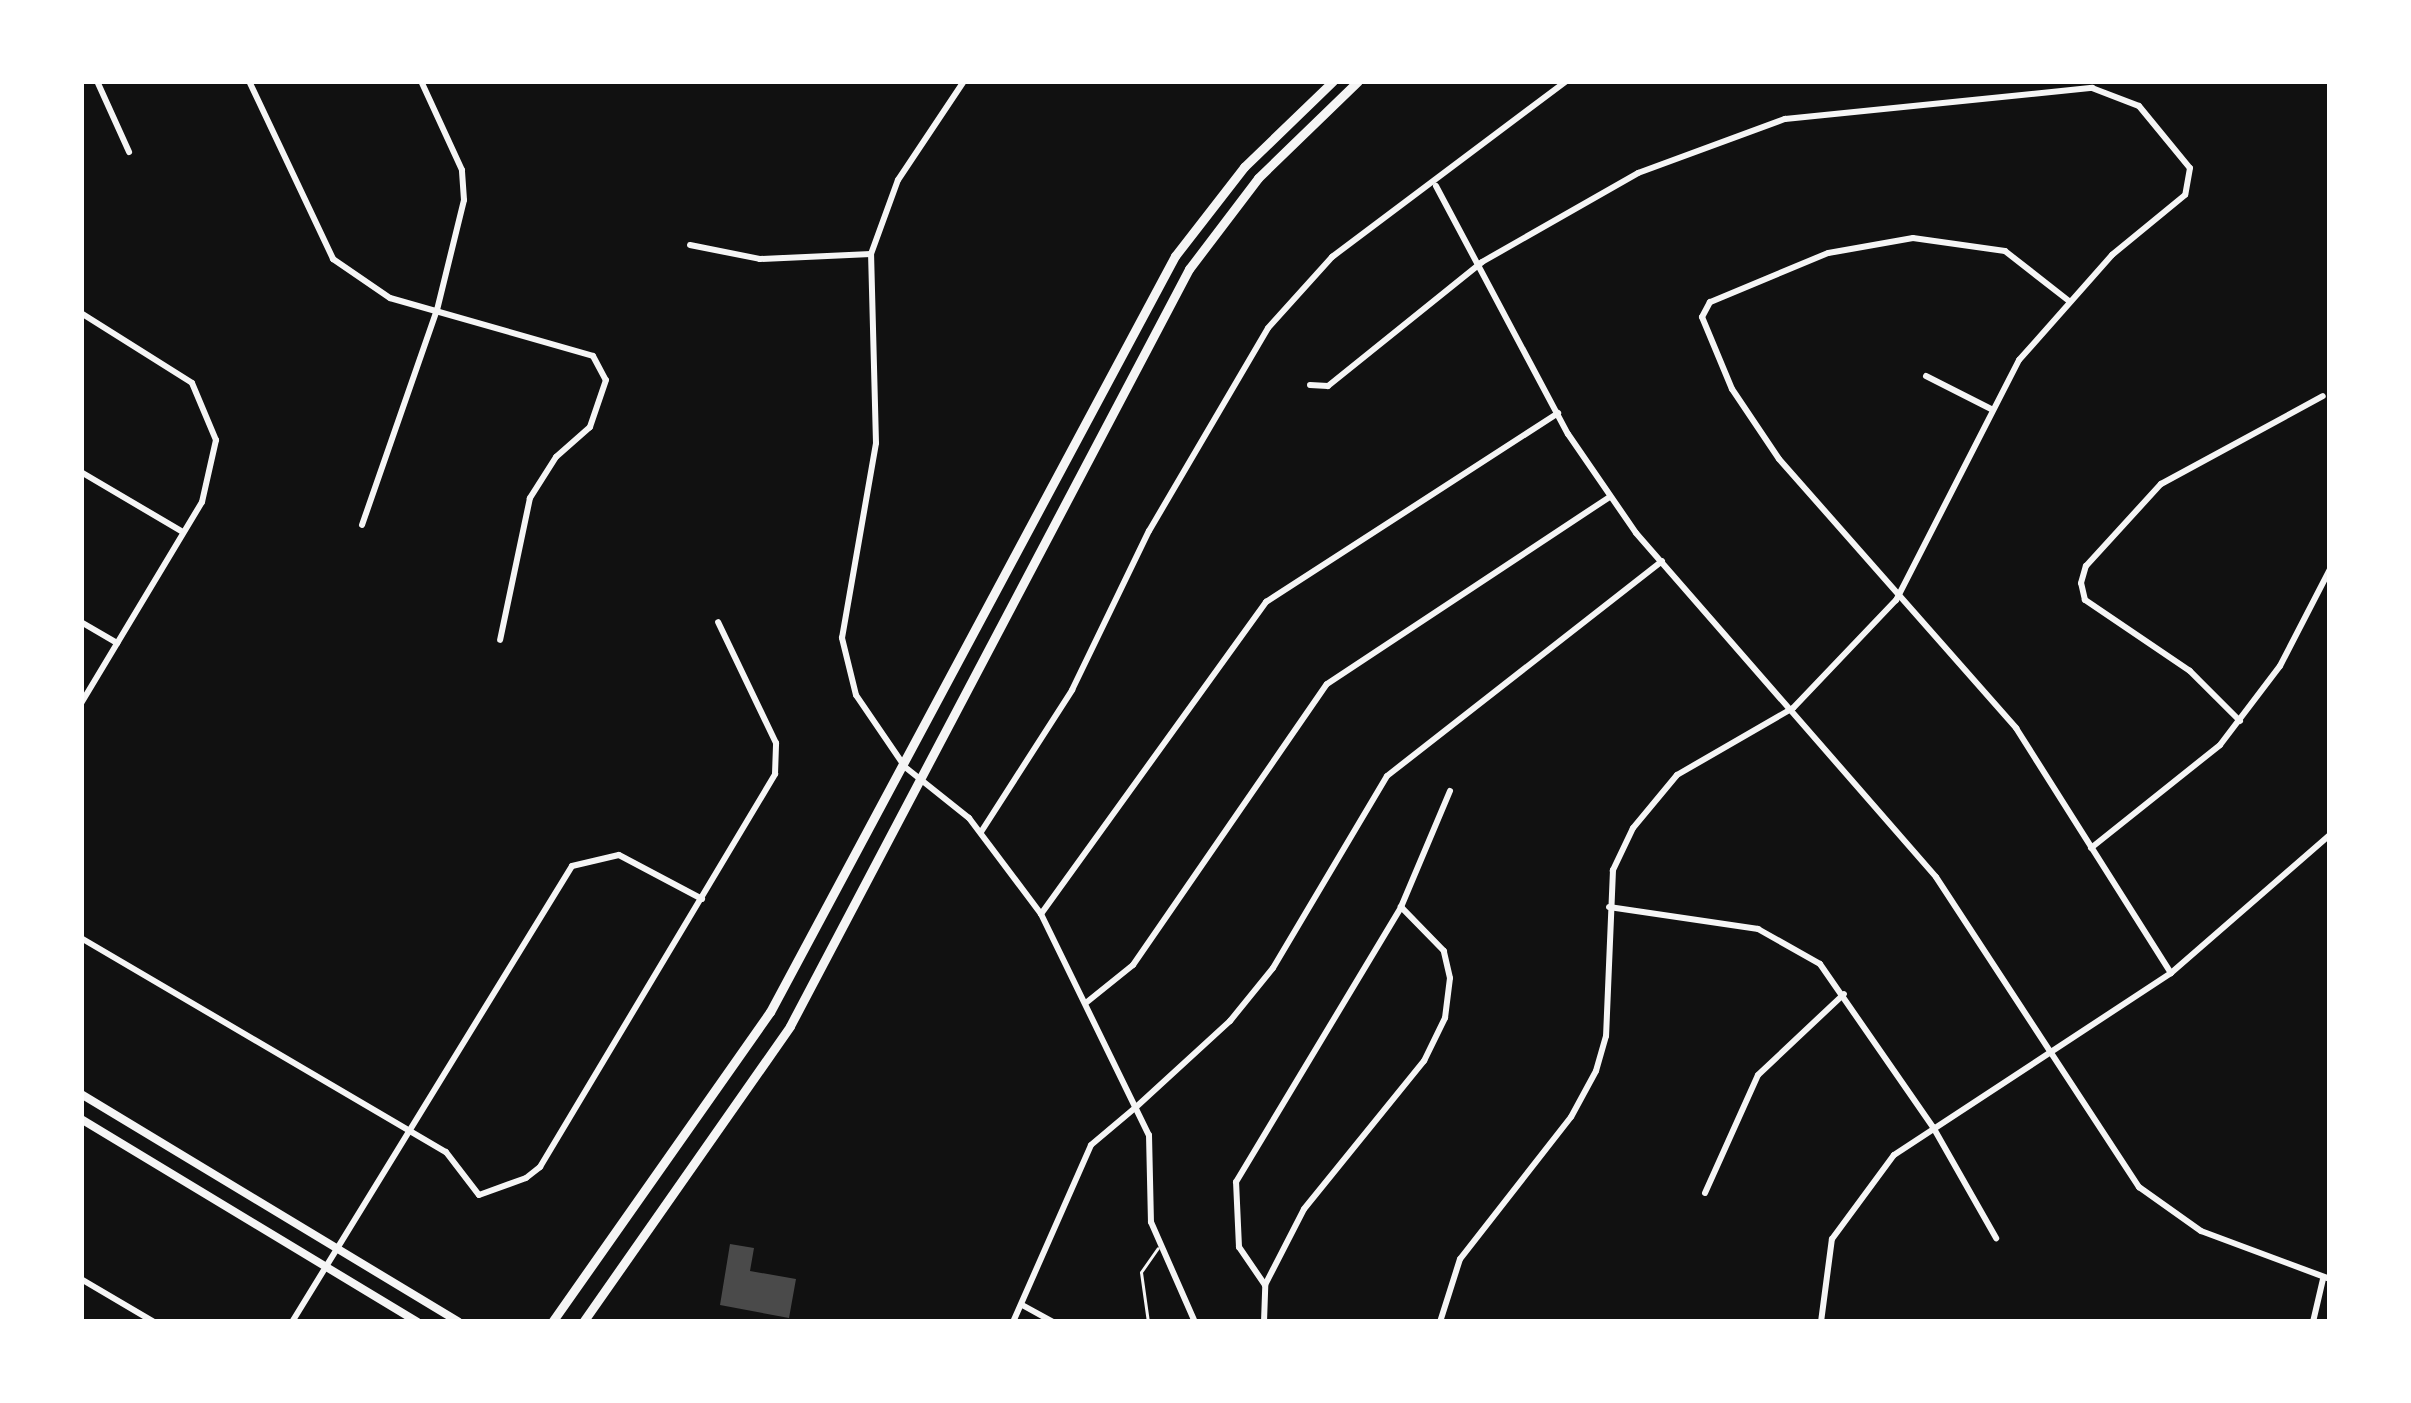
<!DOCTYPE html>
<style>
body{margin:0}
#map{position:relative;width:2411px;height:1403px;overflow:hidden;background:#111;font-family:Lora,serif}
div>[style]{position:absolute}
.building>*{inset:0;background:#4a4a4a}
.service>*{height:3px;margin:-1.5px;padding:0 1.5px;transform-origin:1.5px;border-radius:1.5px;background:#f5f5f5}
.minor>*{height:6px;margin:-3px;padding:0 3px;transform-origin:3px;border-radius:3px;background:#f5f5f5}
.tertiary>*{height:6px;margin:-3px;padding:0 3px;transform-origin:3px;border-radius:3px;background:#f5f5f5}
.secondary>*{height:8px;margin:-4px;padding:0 4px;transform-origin:4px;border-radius:4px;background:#f5f5f5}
.primary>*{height:9px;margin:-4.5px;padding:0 4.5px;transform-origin:4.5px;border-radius:4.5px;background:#f5f5f5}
span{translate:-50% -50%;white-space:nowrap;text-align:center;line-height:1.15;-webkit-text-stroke:9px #fff;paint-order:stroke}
.frame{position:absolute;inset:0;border:84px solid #fff;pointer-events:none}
</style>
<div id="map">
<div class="building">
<div style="clip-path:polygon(730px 1244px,754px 1248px,750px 1271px,796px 1279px,789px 1318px,720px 1305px)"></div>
</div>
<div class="service">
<div style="left:1148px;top:1322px;width:50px;rotate:-98deg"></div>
<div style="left:1141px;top:1272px;width:29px;rotate:-55deg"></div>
</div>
<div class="minor">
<div style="left:97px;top:81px;width:78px;rotate:65.7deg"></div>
<div style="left:249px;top:81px;width:197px;rotate:64.7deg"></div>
<div style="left:333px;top:259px;width:69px;rotate:34.4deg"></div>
<div style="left:390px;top:298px;width:211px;rotate:15.9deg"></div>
<div style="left:593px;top:356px;width:27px;rotate:62deg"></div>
<div style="left:606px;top:380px;width:50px;rotate:108.8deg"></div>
<div style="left:590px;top:427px;width:45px;rotate:138.6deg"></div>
<div style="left:556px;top:457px;width:49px;rotate:122.4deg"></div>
<div style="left:530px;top:498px;width:145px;rotate:101.9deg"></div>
<div style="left:1436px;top:186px;width:281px;rotate:62deg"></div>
<div style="left:1568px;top:434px;width:120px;rotate:55.5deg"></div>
<div style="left:1636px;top:533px;width:456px;rotate:48.9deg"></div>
<div style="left:1936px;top:877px;width:371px;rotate:56.8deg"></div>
<div style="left:2139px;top:1187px;width:76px;rotate:35.4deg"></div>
<div style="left:2201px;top:1231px;width:138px;rotate:20.4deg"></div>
<div style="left:690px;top:245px;width:71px;rotate:11.3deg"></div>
<div style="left:760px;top:259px;width:111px;rotate:-2.6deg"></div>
<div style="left:2069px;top:301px;width:81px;rotate:-142deg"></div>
<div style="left:2005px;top:251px;width:93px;rotate:-172deg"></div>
<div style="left:1913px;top:238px;width:86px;rotate:170deg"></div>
<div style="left:1828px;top:253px;width:128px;rotate:157.4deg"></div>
<div style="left:1710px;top:302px;width:17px;rotate:118deg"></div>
<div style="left:1702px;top:317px;width:78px;rotate:67.4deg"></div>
<div style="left:1732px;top:389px;width:84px;rotate:56.1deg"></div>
<div style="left:1779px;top:459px;width:359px;rotate:48.6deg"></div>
<div style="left:2016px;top:728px;width:290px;rotate:57.7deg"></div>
<div style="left:81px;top:313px;width:131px;rotate:32.2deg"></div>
<div style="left:192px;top:383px;width:62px;rotate:67.2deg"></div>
<div style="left:216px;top:440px;width:64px;rotate:102.7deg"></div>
<div style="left:202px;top:502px;width:235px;rotate:121deg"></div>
<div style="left:1926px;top:376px;width:73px;rotate:26.9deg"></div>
<div style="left:1310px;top:385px;width:18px;rotate:3deg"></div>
<div style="left:1328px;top:386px;width:198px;rotate:-38.8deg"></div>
<div style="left:1482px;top:262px;width:180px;rotate:-29.7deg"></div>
<div style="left:1638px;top:173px;width:157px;rotate:-20.2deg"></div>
<div style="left:1785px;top:119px;width:309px;rotate:-5.8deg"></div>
<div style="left:2092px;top:88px;width:50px;rotate:21deg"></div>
<div style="left:2139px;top:106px;width:80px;rotate:50.6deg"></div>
<div style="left:2190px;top:168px;width:27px;rotate:100deg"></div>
<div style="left:2185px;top:195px;width:94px;rotate:140.6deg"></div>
<div style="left:2112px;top:255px;width:140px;rotate:131.5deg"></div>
<div style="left:2019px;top:360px;width:270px;rotate:117.1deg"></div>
<div style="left:1896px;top:600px;width:149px;rotate:133.6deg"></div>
<div style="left:1793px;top:708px;width:134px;rotate:150deg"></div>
<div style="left:1677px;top:775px;width:69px;rotate:129.7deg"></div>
<div style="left:1633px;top:828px;width:47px;rotate:115.5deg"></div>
<div style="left:1613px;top:870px;width:166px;rotate:92.4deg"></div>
<div style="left:1606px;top:1036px;width:36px;rotate:106deg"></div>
<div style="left:1596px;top:1071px;width:52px;rotate:118.5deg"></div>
<div style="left:1571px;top:1117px;width:180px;rotate:128deg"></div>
<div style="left:1460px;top:1259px;width:66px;rotate:107.6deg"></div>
<div style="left:81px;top:472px;width:116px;rotate:30.5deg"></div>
<div style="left:362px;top:525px;width:228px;rotate:-70.8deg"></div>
<div style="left:437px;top:310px;width:113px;rotate:-76.2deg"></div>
<div style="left:464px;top:200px;width:30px;rotate:-94deg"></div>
<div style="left:462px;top:170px;width:98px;rotate:-114.7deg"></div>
<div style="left:81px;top:622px;width:42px;rotate:30.3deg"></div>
<div style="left:2240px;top:721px;width:71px;rotate:-135deg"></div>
<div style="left:2190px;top:671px;width:127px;rotate:-145.9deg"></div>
<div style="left:2085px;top:600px;width:17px;rotate:-103deg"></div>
<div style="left:2081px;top:583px;width:18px;rotate:-74deg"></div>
<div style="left:2086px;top:566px;width:111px;rotate:-47.6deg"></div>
<div style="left:2161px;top:484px;width:184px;rotate:-28.5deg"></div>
<div style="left:905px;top:767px;width:82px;rotate:38.6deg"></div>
<div style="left:969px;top:818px;width:120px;rotate:53.1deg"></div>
<div style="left:1041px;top:914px;width:246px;rotate:64deg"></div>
<div style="left:1149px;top:1135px;width:87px;rotate:88.7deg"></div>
<div style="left:1151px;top:1222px;width:109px;rotate:66.3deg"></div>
<div style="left:981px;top:832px;width:169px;rotate:-57.3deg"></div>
<div style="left:1072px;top:690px;width:177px;rotate:-64.2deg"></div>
<div style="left:1149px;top:531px;width:235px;rotate:-59.6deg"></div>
<div style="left:1268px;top:328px;width:96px;rotate:-48deg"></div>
<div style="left:1332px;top:257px;width:293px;rotate:-36.9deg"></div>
<div style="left:2091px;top:848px;width:165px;rotate:-38.6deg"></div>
<div style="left:2220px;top:745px;width:99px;rotate:-52.8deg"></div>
<div style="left:2280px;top:666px;width:109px;rotate:-62.7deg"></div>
<div style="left:1609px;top:907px;width:151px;rotate:8.4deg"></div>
<div style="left:1758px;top:929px;width:71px;rotate:29.4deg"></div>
<div style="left:1820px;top:964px;width:198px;rotate:55.3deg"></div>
<div style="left:1933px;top:1127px;width:128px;rotate:60.4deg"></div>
<div style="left:1041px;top:914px;width:385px;rotate:-54.2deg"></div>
<div style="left:1266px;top:602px;width:348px;rotate:-32.9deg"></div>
<div style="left:81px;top:938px;width:423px;rotate:30.4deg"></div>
<div style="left:446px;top:1152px;width:54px;rotate:52.5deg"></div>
<div style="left:479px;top:1195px;width:50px;rotate:-19.9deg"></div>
<div style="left:526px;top:1178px;width:18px;rotate:-38deg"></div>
<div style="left:540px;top:1167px;width:458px;rotate:-59.1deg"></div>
<div style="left:775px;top:774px;width:31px;rotate:-88deg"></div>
<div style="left:776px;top:743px;width:134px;rotate:-115.6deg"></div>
<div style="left:1087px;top:1002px;width:59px;rotate:-38.8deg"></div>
<div style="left:1133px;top:965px;width:341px;rotate:-55.4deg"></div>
<div style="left:1327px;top:684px;width:339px;rotate:-33.5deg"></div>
<div style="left:1135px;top:1108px;width:129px;rotate:-42.5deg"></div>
<div style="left:1230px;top:1021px;width:68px;rotate:-50.9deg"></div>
<div style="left:1273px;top:968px;width:223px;rotate:-59.3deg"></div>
<div style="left:1387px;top:776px;width:349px;rotate:-38deg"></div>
<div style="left:1705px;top:1193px;width:129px;rotate:-65.8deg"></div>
<div style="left:1758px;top:1075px;width:118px;rotate:-43.3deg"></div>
<div style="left:81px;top:1279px;width:85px;rotate:30.5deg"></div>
<div style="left:1265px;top:1285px;width:46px;rotate:-124.4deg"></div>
<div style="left:1239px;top:1247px;width:65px;rotate:-92.6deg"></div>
<div style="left:1236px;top:1182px;width:321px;rotate:-59deg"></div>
<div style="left:1401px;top:907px;width:126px;rotate:-67.1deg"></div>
<div style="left:1024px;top:1306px;width:33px;rotate:29deg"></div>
<div style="left:292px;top:1322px;width:535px;rotate:-58.45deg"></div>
<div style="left:572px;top:866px;width:48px;rotate:-13.2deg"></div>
<div style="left:619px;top:855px;width:94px;rotate:27.9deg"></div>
<div style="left:1264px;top:1322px;width:37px;rotate:-88deg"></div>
<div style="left:1265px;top:1285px;width:85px;rotate:-62.8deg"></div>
<div style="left:1304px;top:1209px;width:191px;rotate:-51deg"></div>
<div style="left:1424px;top:1061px;width:48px;rotate:-64deg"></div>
<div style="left:1445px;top:1018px;width:40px;rotate:-82.9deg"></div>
<div style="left:1450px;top:978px;width:28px;rotate:-103deg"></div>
<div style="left:1444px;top:951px;width:62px;rotate:-134.3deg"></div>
<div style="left:2313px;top:1322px;width:44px;rotate:-76.9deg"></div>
</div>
<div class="tertiary">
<div style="left:903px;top:764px;width:83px;rotate:-124.3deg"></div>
<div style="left:856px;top:695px;width:59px;rotate:-103.8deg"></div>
<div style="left:842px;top:638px;width:198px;rotate:-80.1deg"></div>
<div style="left:876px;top:443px;width:189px;rotate:-91.5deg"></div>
<div style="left:871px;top:254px;width:79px;rotate:-70deg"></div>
<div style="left:898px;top:180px;width:119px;rotate:-56.3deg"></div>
<div style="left:1013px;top:1322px;width:193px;rotate:-66.2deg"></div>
<div style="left:1091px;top:1145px;width:57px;rotate:-40.1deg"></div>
<div style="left:1821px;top:1322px;width:84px;rotate:-82.5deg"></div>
<div style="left:1832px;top:1239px;width:104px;rotate:-53.6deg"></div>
<div style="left:1894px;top:1155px;width:331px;rotate:-33.3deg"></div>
<div style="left:2171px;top:973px;width:211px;rotate:-41deg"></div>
</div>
<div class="secondary">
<div style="left:81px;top:1094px;width:441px;rotate:31.1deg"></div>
<div style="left:81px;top:1119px;width:393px;rotate:31.1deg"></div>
</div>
<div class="primary">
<div style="left:552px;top:1322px;width:379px;rotate:-54.9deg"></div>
<div style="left:770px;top:1012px;width:858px;rotate:-61.82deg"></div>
<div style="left:1175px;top:256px;width:113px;rotate:-52.2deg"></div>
<div style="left:1244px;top:167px;width:124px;rotate:-44deg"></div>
<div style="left:583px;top:1322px;width:361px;rotate:-55deg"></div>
<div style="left:790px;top:1026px;width:856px;rotate:-62.21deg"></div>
<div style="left:1189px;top:269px;width:114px;rotate:-52.8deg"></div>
<div style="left:1258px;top:178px;width:139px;rotate:-44.1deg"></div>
</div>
<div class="frame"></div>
</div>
